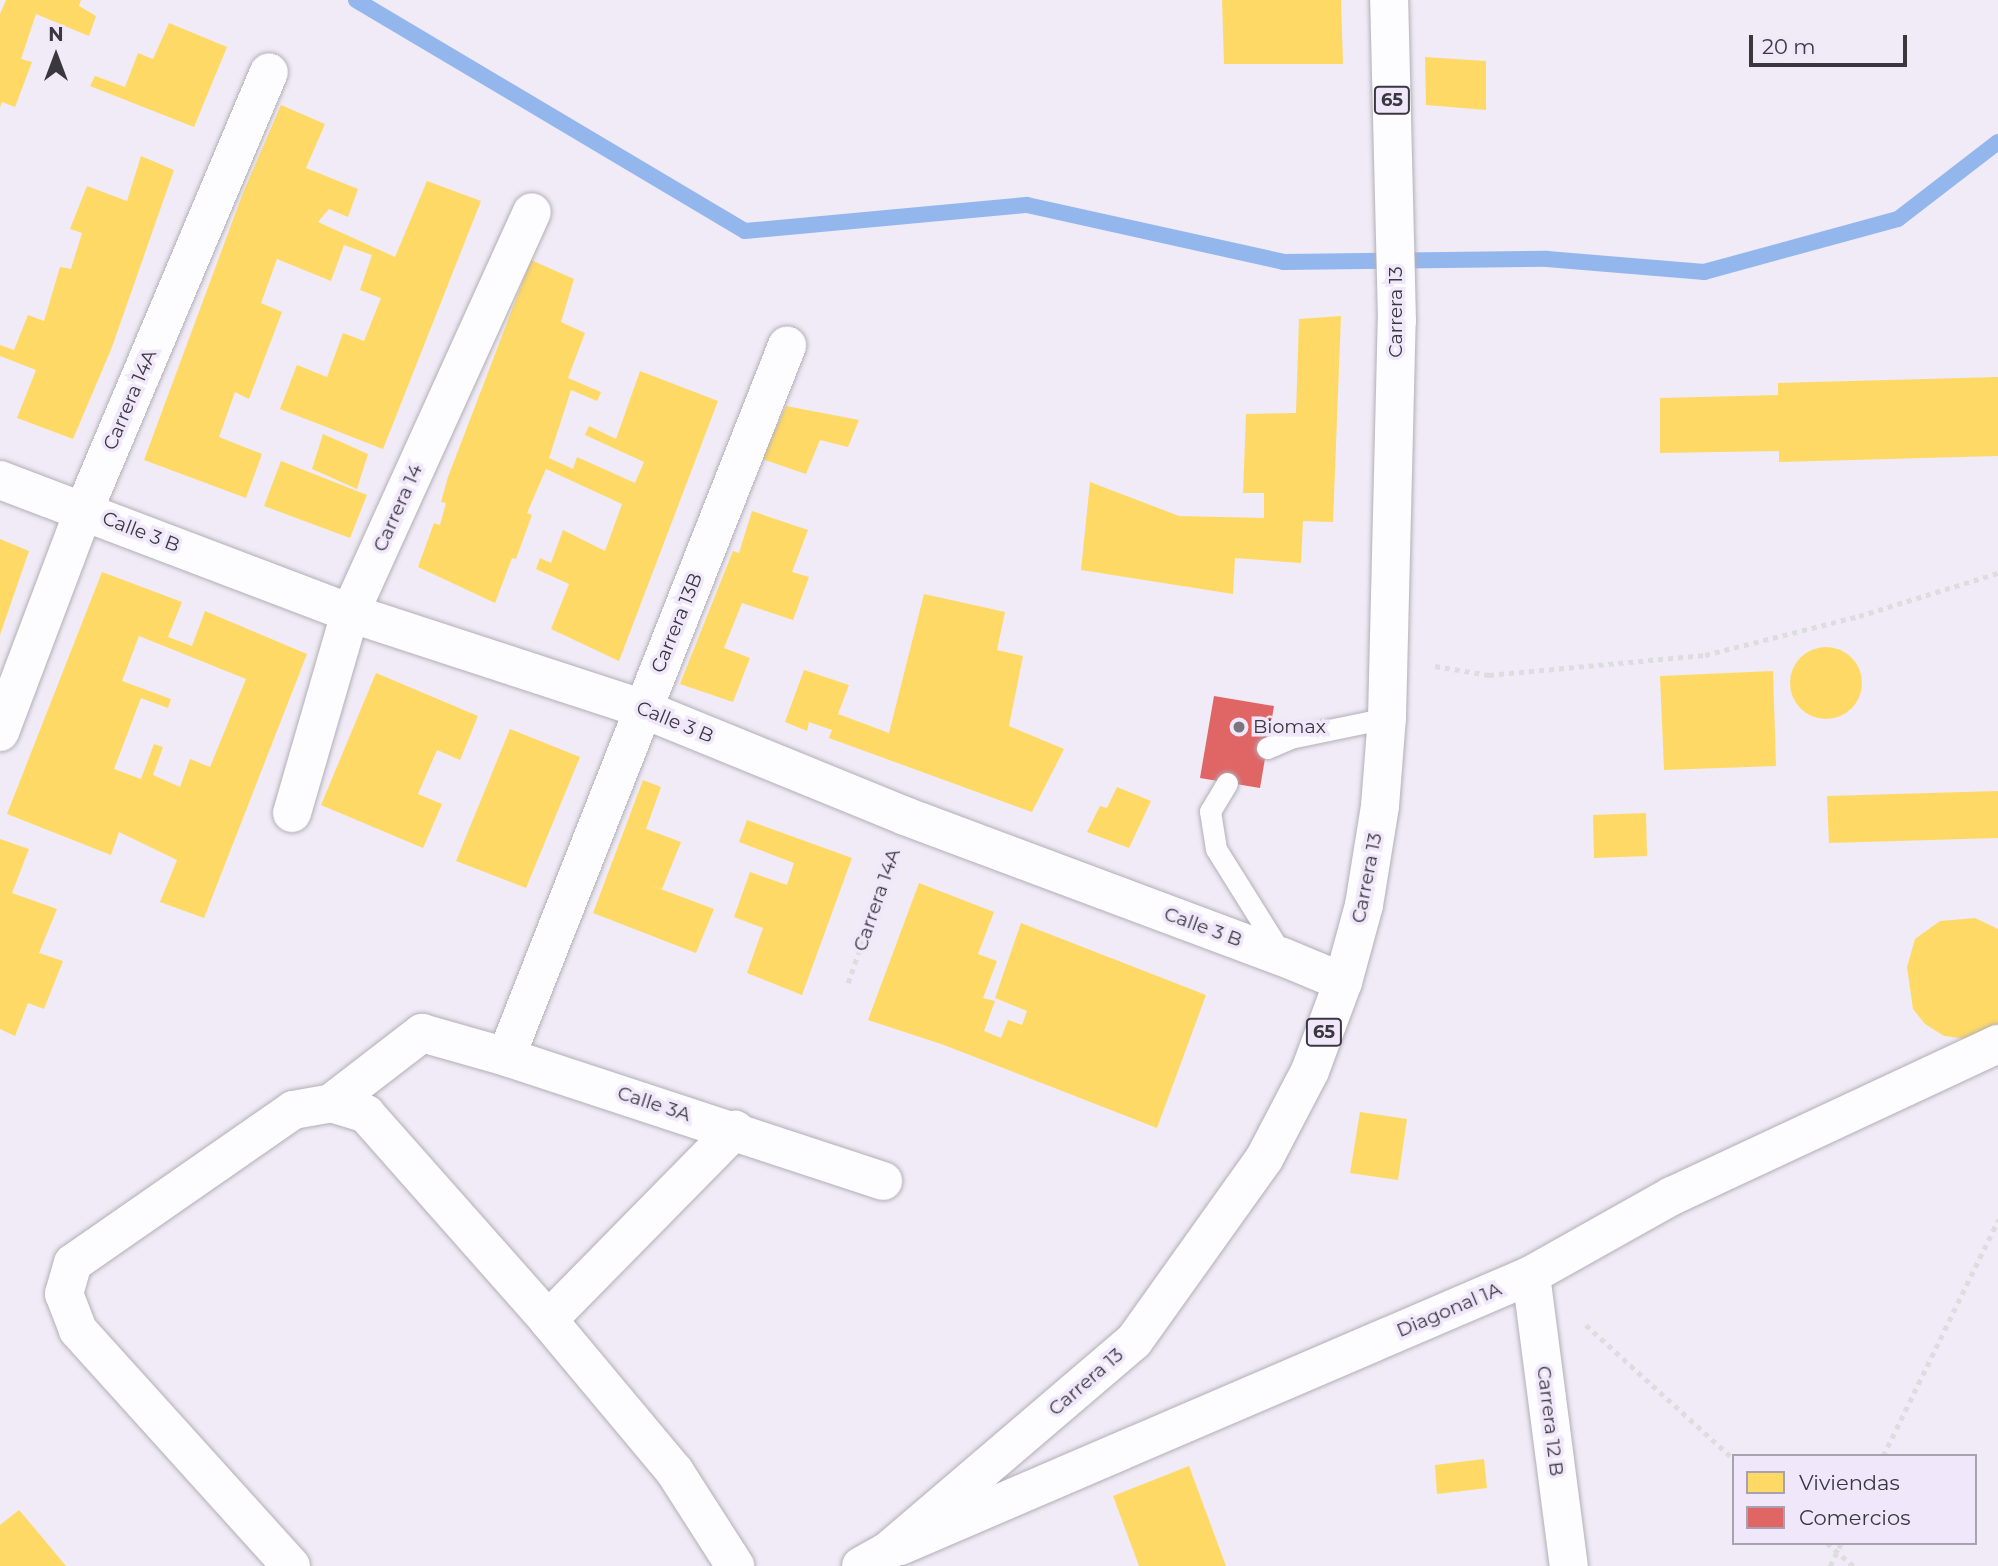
<!DOCTYPE html>
<style>
body{margin:0}
#map{position:relative;width:1998px;height:1566px;overflow:hidden;background:#f0ebf6;font-family:Montserrat,sans-serif}
div>[style]{position:absolute}
.homes>*{inset:0;background:#ffd966}
.round{border-radius:50%}
.shops>*{inset:0;background:#e06666}
.stream>*{height:16px;margin:-8px;padding:0 8px;transform-origin:8px;border-radius:8px;background:#93b6ec}
.path>*{height:4.5px;margin-top:-2.25px;transform-origin:0;background:repeating-linear-gradient(90deg,#dddcdf 0 5px,transparent 0 10px)}
.roads{filter:drop-shadow(0 0 2px #b2afb7) drop-shadow(0 0 2px #b2afb7)}
.service>*{height:21px;margin:-10.5px;padding:0 10.5px;transform-origin:10.5px;border-radius:10.5px;background:#fdfcfe}
.minor>*{height:38px;margin:-19px;padding:0 19px;transform-origin:19px;border-radius:19px;background:#fdfcfe}
.primary>*{height:38px;margin:-19px;padding:0 19px;transform-origin:19px;border-radius:19px;background:#fdfcfe}
.dots>*{width:19px;height:19px;translate:-50% -50%;box-sizing:border-box;border:4px solid #f0e7fa;border-radius:50%}
span{translate:-50% -50%;white-space:nowrap;text-align:center;line-height:1.15;-webkit-text-stroke:7px #f0e7fa;paint-order:stroke}
.shield-label span{padding:2px 5px;background:#f0e7fa;border:2px solid;border-radius:5px;-webkit-text-stroke-width:0}
.shield-label{font-size:18px;color:#3b373f;font-weight:700}
.street-label{font-size:19px;color:#3b373f}
.poi-label{font-size:19px;color:#3b373f}
.left{translate:0 -50%;text-align:left}
.legend{position:absolute;left:1732px;top:1454px;width:245px;height:91px;box-sizing:border-box;background:#f0e7fa;border:2px solid #a8a1af;margin:0;padding:9px 12px;list-style:none;font-size:21px;color:#3b373f}
.legend li{display:flex;align-items:center;gap:14px;height:35px}
.legend b{width:35px;border:2px solid #a8a1af}
.north{position:absolute;left:21px;top:21px;width:70px;height:70px;-webkit-text-stroke:5px #f0e7fa;paint-order:stroke;rotate:0deg;font-size:19px;font-weight:700;line-height:28px;text-align:center;color:#3b373f}
.north::after{content:'';display:block;margin:auto;width:24px;height:32px;background:#3b373f;clip-path:polygon(50% 0,100% 100%,50% 72%,0 100%)}
.scale{position:absolute;left:1749px;top:35px;width:158px;height:32px;box-sizing:border-box;border:4px solid #3b373f;border-top:0;padding-left:9px;font-size:21px;line-height:24px;white-space:nowrap;color:#3b373f;-webkit-text-stroke:5px #f0e7fa;paint-order:stroke}
</style>
<div id="map">
<div class="homes">
<div style="clip-path:polygon(6px 0,81px 0,79px 6px,96px 16px,89px 36px,36px 14px,21px 59px,32px 62px,15px 107px,2px 102px,0 107px,0 14px)"></div>
<div style="clip-path:polygon(1222px 0,1341px 0,1343px 64px,1224px 64px)"></div>
<div style="clip-path:polygon(169px 23px,227px 47px,194px 127px,90px 86px,95px 76px,125px 87px,138px 53px,153px 59px)"></div>
<div style="clip-path:polygon(1425px 57px,1486px 61px,1486px 110px,1426px 105px)"></div>
<div style="clip-path:polygon(281px 105px,325px 124px,306px 168px,358px 189px,348px 217px,329px 209px,318px 222px,395px 257px,427px 181px,481px 201px,383px 449px,280px 409px,297px 365px,327px 377px,343px 333px,364px 341px,381px 298px,360px 290px,372px 255px,344px 245px,331px 281px,277px 259px,261px 303px,282px 312px,249px 399px,235px 392px,219px 437px,262px 454px,246px 498px,144px 460px,243px 193px)"></div>
<div style="clip-path:polygon(141px 156px,174px 170px,112px 347px,73px 439px,17px 418px,36px 370px,0 356px,0 345px,14px 350px,28px 315px,44px 321px,60px 267px,71px 269px,82px 233px,70px 229px,87px 186px,127px 201px)"></div>
<div style="clip-path:polygon(531px 260px,574px 279px,561px 322px,585px 333px,568px 378px,601px 392px,597px 401px,571px 390px,549px 458px,573px 469px,577px 457px,635px 483px,644px 462px,585px 435px,589px 426px,616px 439px,640px 371px,718px 401px,619px 661px,551px 629px,569px 584px,536px 569px,540px 558px,551px 563px,563px 530px,605px 551px,622px 504px,546px 469px,527px 513px,532px 515px,516px 559px,512px 558px,495px 603px,418px 567px,434px 523px,440px 525px,446px 503px,441px 502px,448px 477px)"></div>
<div style="clip-path:polygon(1341px 316px,1333px 522px,1303px 521px,1301px 563px,1235px 558px,1233px 594px,1081px 570px,1090px 482px,1179px 516px,1264px 518px,1264px 493px,1243px 493px,1246px 414px,1296px 413px,1299px 319px)"></div>
<div style="clip-path:polygon(1998px 377px,1998px 456px,1779px 462px,1779px 451px,1660px 453px,1660px 398px,1778px 395px,1778px 383px)"></div>
<div style="clip-path:polygon(786px 406px,859px 420px,848px 447px,820px 440px,806px 474px,762px 459px)"></div>
<div style="clip-path:polygon(323px 434px,368px 454px,357px 489px,312px 469px)"></div>
<div style="clip-path:polygon(281px 461px,367px 495px,350px 538px,264px 506px)"></div>
<div style="clip-path:polygon(752px 511px,808px 530px,792px 572px,809px 577px,793px 620px,742px 603px,724px 648px,750px 658px,733px 702px,680px 684px,733px 551px,739px 553px)"></div>
<div style="clip-path:polygon(0 539px,29px 551px,0 635px)"></div>
<div style="clip-path:polygon(evenodd,102px 572px,182px 602px,168px 637px,192px 646px,205px 611px,307px 654px,204px 918px,160px 902px,177px 860px,119px 832px,111px 855px,7px 814px,102px 572px,139px 636px,246px 679px,210px 767px,190px 759px,180px 787px,153px 775px,163px 747px,154px 744px,141px 779px,114px 769px,141px 698px,168px 708px,171px 699px,122px 681px,139px 636px)"></div>
<div style="clip-path:polygon(924px 594px,1005px 612px,997px 650px,1023px 656px,1009px 726px,1064px 749px,1032px 812px,829px 738px,832px 730px,809px 722px,807px 731px,785px 722px,804px 670px,849px 685px,838px 714px,889px 733px)"></div>
<div class="round" style="left:1790px;top:647px;width:72px;height:72px"></div>
<div style="clip-path:polygon(1773px 671px,1776px 766px,1664px 770px,1660px 676px)"></div>
<div style="clip-path:polygon(376px 673px,478px 716px,460px 760px,437px 750px,418px 794px,442px 804px,423px 848px,321px 805px)"></div>
<div style="clip-path:polygon(510px 729px,580px 757px,526px 888px,456px 861px)"></div>
<div style="clip-path:polygon(643px 780px,661px 787px,646px 829px,681px 842px,662px 889px,650px 885px,714px 909px,696px 953px,593px 913px)"></div>
<div style="clip-path:polygon(1117px 787px,1151px 801px,1129px 848px,1087px 832px,1100px 806px,1107px 808px)"></div>
<div style="clip-path:polygon(1998px 791px,1998px 838px,1829px 843px,1827px 796px)"></div>
<div style="clip-path:polygon(1646px 813px,1647px 856px,1594px 858px,1593px 815px)"></div>
<div style="clip-path:polygon(747px 820px,852px 858px,802px 995px,747px 973px,763px 928px,734px 917px,750px 872px,787px 885px,794px 863px,739px 842px)"></div>
<div style="clip-path:polygon(0 839px,29px 849px,12px 893px,57px 909px,39px 953px,63px 961px,44px 1009px,28px 1003px,15px 1036px,0 1029px)"></div>
<div style="clip-path:polygon(919px 883px,994px 912px,978px 954px,997px 961px,983px 998px,995px 1001px,984px 1031px,1001px 1038px,1008px 1020px,1022px 1025px,1027px 1011px,995px 998px,1021px 923px,1206px 995px,1157px 1128px,944px 1045px,868px 1020px)"></div>
<div style="clip-path:polygon(1975px 918px,1998px 929px,1998px 1026px,1968px 1039px,1944px 1036px,1925px 1024px,1913px 1009px,1907px 967px,1915px 939px,1940px 921px)"></div>
<div style="clip-path:polygon(1360px 1112px,1407px 1119px,1398px 1180px,1350px 1173px)"></div>
<div style="clip-path:polygon(1484px 1459px,1487px 1488px,1437px 1494px,1435px 1465px)"></div>
<div style="clip-path:polygon(1189px 1466px,1226px 1566px,1139px 1566px,1113px 1496px)"></div>
<div style="clip-path:polygon(19px 1510px,36px 1530px,66px 1566px,0 1566px,0 1525px)"></div>
</div>
<div class="shops">
<div style="clip-path:polygon(1214px 696px,1274px 706px,1260px 788px,1200px 778px)"></div>
</div>
<div class="stream">
<div style="left:356px;top:0;width:452px;rotate:30.7deg"></div>
<div style="left:745px;top:231px;width:283px;rotate:-5.3deg"></div>
<div style="left:1027px;top:205px;width:263px;rotate:12.5deg"></div>
<div style="left:1284px;top:262px;width:263px;rotate:-0.7deg"></div>
<div style="left:1547px;top:259px;width:158px;rotate:4.7deg"></div>
<div style="left:1704px;top:272px;width:201px;rotate:-15.3deg"></div>
<div style="left:1898px;top:219px;width:126px;rotate:-37.6deg"></div>
</div>
<div class="path">
<div style="left:1435px;top:666px;width:55px;rotate:9.5deg"></div>
<div style="left:1489px;top:675px;width:217px;rotate:-5.3deg"></div>
<div style="left:1705px;top:655px;width:159px;rotate:-14.2deg"></div>
<div style="left:1859px;top:616px;width:145px;rotate:-17.2deg"></div>
<div style="left:848px;top:983px;width:130px;rotate:-71.1deg"></div>
<div style="left:1586px;top:1325px;width:200px;rotate:42.2deg"></div>
<div style="left:1883px;top:1456px;width:263px;rotate:-64deg"></div>
<div style="left:1827px;top:1543px;width:35px;rotate:41deg"></div>
<div style="left:1830px;top:1566px;width:25px;rotate:-64deg"></div>
</div>
<div class="roads">
<div class="service">
<div style="left:1267px;top:748px;width:25px;rotate:-23deg"></div>
<div style="left:1290px;top:738px;width:99px;rotate:-11.7deg"></div>
<div style="left:1227px;top:783px;width:33px;rotate:121deg"></div>
<div style="left:1210px;top:811px;width:38px;rotate:81deg"></div>
<div style="left:1216px;top:849px;width:123px;rotate:58deg"></div>
</div>
<div class="minor">
<div style="left:0;top:480px;width:374px;rotate:20.8deg"></div>
<div style="left:350px;top:613px;width:308px;rotate:18.1deg"></div>
<div style="left:643px;top:709px;width:283px;rotate:22.2deg"></div>
<div style="left:905px;top:816px;width:403px;rotate:20.5deg"></div>
<div style="left:1283px;top:957px;width:65px;rotate:22.6deg"></div>
<div style="left:0;top:732px;width:237px;rotate:-69.3deg"></div>
<div style="left:84px;top:510px;width:475px;rotate:-67.1deg"></div>
<div style="left:292px;top:813px;width:208px;rotate:-73.8deg"></div>
<div style="left:350px;top:613px;width:440px;rotate:-65.6deg"></div>
<div style="left:506px;top:1057px;width:765px;rotate:-68.44deg"></div>
<div style="left:331px;top:1103px;width:37px;rotate:17deg"></div>
<div style="left:366px;top:1114px;width:275px;rotate:48.5deg"></div>
<div style="left:548px;top:1320px;width:198px;rotate:50.1deg"></div>
<div style="left:675px;top:1472px;width:112px;rotate:57.4deg"></div>
<div style="left:1531px;top:1275px;width:293px;rotate:82.6deg"></div>
<div style="left:548px;top:1320px;width:267px;rotate:-45.5deg"></div>
<div style="left:900px;top:1546px;width:687px;rotate:-23.24deg"></div>
<div style="left:1531px;top:1275px;width:162px;rotate:-29.3deg"></div>
<div style="left:1672px;top:1196px;width:360px;rotate:-25deg"></div>
<div style="left:291px;top:1566px;width:318px;rotate:-132.1deg"></div>
<div style="left:78px;top:1330px;width:39px;rotate:-111deg"></div>
<div style="left:64px;top:1294px;width:32px;rotate:-74deg"></div>
<div style="left:73px;top:1263px;width:268px;rotate:-34.8deg"></div>
<div style="left:293px;top:1110px;width:39px;rotate:-10deg"></div>
<div style="left:331px;top:1103px;width:115px;rotate:-37.6deg"></div>
<div style="left:422px;top:1033px;width:87px;rotate:15.9deg"></div>
<div style="left:506px;top:1057px;width:397px;rotate:18.2deg"></div>
</div>
<div class="primary">
<div style="left:861px;top:1566px;width:31px;rotate:-29deg"></div>
<div style="left:888px;top:1551px;width:323px;rotate:-40.5deg"></div>
<div style="left:1134px;top:1341px;width:224px;rotate:-54.5deg"></div>
<div style="left:1264px;top:1159px;width:99px;rotate:-62.4deg"></div>
<div style="left:1310px;top:1071px;width:95px;rotate:-69.7deg"></div>
<div style="left:1343px;top:982px;width:80px;rotate:-74.7deg"></div>
<div style="left:1364px;top:905px;width:100px;rotate:-80.8deg"></div>
<div style="left:1380px;top:806px;width:88px;rotate:-85.5deg"></div>
<div style="left:1387px;top:718px;width:397px;rotate:-88.6deg"></div>
<div style="left:1397px;top:321px;width:321px;rotate:-91.4deg"></div>
</div>
</div>
<div class="dots">
<div style="left:1239px;top:727px;background:#7a767f"></div>
</div>
<div class="shield-label">
<span style="left:1392px;top:100px">65</span>
<span style="left:1324px;top:1032px">65</span>
</div>
<div class="street-label">
<span style="left:1396px;top:312px;rotate:-90deg">Carrera 13</span>
<span style="left:130px;top:400px;rotate:-67deg">Carrera 14A</span>
<span style="left:398px;top:508px;rotate:-66deg">Carrera 14</span>
<span style="left:141px;top:532px;rotate:21deg">Calle 3 B</span>
<span style="left:677px;top:623px;rotate:-68deg">Carrera 13B</span>
<span style="left:675px;top:722px;rotate:22deg">Calle 3 B</span>
<span style="left:1367px;top:878px;rotate:-79deg">Carrera 13</span>
<span style="left:877px;top:900px;rotate:-71deg">Carrera 14A</span>
<span style="left:1203px;top:927px;rotate:20deg">Calle 3 B</span>
<span style="left:654px;top:1104px;rotate:18deg">Calle 3A</span>
<span style="left:1449px;top:1310px;rotate:-23deg">Diagonal 1A</span>
<span style="left:1086px;top:1382px;rotate:-41deg">Carrera 13</span>
<span style="left:1550px;top:1421px;rotate:83deg">Carrera 12 B</span>
</div>
<div class="poi-label">
<span class="left" style="left:1253px;top:727px">Biomax</span>
</div>
<ul class="legend">
<li><b style="height:19px;background:#ffd966"></b>Viviendas</li>
<li><b style="height:19px;background:#e06666"></b>Comercios</li>
</ul>
<div class="north">N</div>
<div class="scale">20 m</div>
</div>
